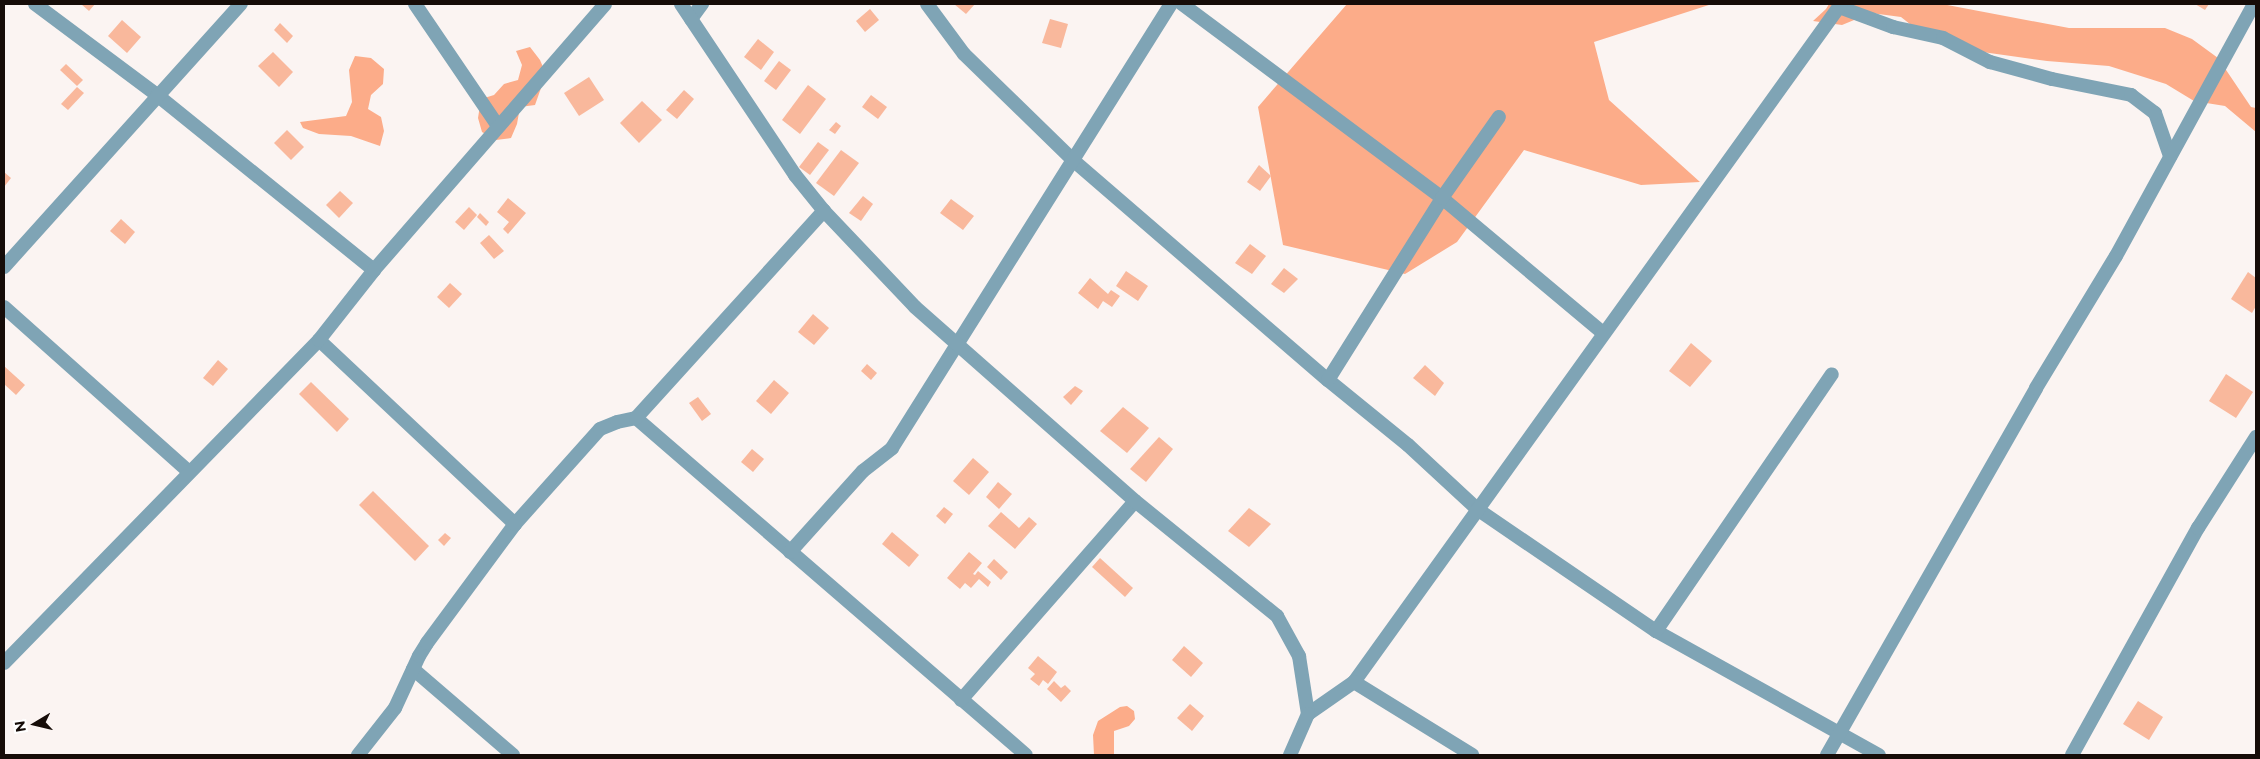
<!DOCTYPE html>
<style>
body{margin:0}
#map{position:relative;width:2260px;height:759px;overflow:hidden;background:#fbf4f2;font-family:Montserrat,sans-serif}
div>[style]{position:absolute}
.forest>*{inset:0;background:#fcac89}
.building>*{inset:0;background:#f9b89c}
.minor>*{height:14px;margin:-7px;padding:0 7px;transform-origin:7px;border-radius:7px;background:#7fa4b5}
.tertiary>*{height:14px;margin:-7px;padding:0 7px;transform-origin:7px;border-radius:7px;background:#7fa4b5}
span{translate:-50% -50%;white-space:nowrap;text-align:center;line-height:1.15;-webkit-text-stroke:5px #fff;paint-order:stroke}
.frame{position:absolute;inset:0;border:5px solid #160c08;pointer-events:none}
.north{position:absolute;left:10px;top:699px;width:50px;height:50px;-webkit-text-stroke:4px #fff;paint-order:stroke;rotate:261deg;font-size:14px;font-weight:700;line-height:20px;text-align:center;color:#160c08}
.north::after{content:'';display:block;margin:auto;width:18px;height:22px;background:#160c08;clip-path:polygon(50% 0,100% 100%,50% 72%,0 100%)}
</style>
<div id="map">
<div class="forest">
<div style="clip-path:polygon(1347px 4px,1712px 4px,1594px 42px,1609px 100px,1700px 182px,1641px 185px,1524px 150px,1457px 242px,1405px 274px,1283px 245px,1258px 107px)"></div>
<div style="clip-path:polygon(1829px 4px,1942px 4px,2069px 28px,2165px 28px,2192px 39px,2218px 58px,2251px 107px,2256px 108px,2256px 132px,2225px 106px,2194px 101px,2166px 84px,2109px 66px,2047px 61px,1954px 48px,1925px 36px,1901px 17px,1871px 13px,1842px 25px,1813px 21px,1826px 9px)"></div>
<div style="clip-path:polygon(530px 47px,540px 60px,546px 74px,535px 105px,520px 107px,517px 124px,511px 138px,496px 140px,482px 132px,478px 118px,481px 99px,494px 95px,504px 84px,518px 80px,522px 65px,516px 51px)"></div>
<div style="clip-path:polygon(355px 56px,371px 58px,384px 69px,383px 84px,371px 95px,368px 109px,381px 117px,384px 131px,380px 146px,351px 136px,319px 134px,303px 128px,300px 122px,346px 116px,352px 102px,349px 70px)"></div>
<div style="clip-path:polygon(1127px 706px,1134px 711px,1135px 719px,1129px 726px,1114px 731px,1114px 755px,1094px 755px,1093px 735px,1098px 721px,1120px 707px)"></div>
</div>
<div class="building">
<div style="clip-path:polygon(81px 4px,95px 4px,89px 11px)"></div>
<div style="clip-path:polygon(954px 4px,975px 4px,966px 14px)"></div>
<div style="clip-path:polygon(2195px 4px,2209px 4px,2205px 10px)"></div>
<div style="clip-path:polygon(870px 9px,879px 20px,865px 32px,856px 21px)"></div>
<div style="clip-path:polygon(1050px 19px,1068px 24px,1061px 48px,1042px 43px)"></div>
<div style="clip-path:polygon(122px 20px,141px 37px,127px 53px,108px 36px)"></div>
<div style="clip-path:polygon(280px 23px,293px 36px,287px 43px,274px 30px)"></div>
<div style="clip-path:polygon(758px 39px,774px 52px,761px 70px,744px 57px)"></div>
<div style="clip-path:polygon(273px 52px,293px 72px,279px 87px,258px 66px)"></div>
<div style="clip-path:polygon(779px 61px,791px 70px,776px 90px,764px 81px)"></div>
<div style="clip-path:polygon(66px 64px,83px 80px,77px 86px,60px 70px)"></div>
<div style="clip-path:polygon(589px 77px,604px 100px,579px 116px,564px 93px)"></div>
<div style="clip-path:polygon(808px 85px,826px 99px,800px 134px,782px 120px)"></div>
<div style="clip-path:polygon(77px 87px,84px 93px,68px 110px,61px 104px)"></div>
<div style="clip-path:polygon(684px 90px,694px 99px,677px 119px,666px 110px)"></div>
<div style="clip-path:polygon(871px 95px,887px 107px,878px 119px,862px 107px)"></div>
<div style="clip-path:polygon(642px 101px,662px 120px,639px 143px,620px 123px)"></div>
<div style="clip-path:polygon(836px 122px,841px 126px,835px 134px,829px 130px)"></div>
<div style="clip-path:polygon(287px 130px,304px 147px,291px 160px,274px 143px)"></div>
<div style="clip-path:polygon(818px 142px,829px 150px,810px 175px,799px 167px)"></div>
<div style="clip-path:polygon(841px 150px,859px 163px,834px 196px,816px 183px)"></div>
<div style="clip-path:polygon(1259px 165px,1271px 176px,1260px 191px,1247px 182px)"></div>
<div style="clip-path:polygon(4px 172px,11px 178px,4px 187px)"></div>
<div style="clip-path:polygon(340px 191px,353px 203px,339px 218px,326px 205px)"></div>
<div style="clip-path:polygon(863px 196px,873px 204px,861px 221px,849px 213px)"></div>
<div style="clip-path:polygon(508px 198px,526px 213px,508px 234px,503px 229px,509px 222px,497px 212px)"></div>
<div style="clip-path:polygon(951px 199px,974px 216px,963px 230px,940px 213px)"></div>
<div style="clip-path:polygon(469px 207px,477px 215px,464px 230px,455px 222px)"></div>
<div style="clip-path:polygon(480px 213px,489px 222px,486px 226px,477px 217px)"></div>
<div style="clip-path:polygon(121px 219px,135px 232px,125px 244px,110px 231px)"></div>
<div style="clip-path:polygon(489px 235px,504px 251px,494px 259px,480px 243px)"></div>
<div style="clip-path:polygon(1250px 244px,1266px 256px,1252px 274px,1235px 263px)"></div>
<div style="clip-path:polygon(1284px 268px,1298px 279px,1284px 293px,1271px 284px)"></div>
<div style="clip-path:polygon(1126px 271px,1148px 286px,1138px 301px,1116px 286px)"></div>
<div style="clip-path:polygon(2248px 272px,2256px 278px,2256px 306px,2252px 313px,2231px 299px)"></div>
<div style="clip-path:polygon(1090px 278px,1108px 294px,1111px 290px,1120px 296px,1112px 307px,1103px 301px,1098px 309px,1078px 293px)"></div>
<div style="clip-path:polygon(450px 283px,462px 294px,449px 308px,437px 297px)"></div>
<div style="clip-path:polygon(813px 314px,829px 328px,814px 345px,798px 332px)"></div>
<div style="clip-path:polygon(1691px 343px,1712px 361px,1690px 387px,1669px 371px)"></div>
<div style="clip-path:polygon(218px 360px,228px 369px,213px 386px,203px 378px)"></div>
<div style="clip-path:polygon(867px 364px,877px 373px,871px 380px,861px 371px)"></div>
<div style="clip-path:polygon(1425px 365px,1444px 383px,1435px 396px,1413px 378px)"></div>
<div style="clip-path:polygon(4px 366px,25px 385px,16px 395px,4px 384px)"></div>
<div style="clip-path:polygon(2226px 374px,2253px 392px,2236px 418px,2209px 401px)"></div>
<div style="clip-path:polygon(774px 380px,789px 393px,771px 414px,756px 401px)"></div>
<div style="clip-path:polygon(311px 382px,349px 419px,337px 432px,299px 394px)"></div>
<div style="clip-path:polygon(1075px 386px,1083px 391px,1071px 405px,1063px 397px)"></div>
<div style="clip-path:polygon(698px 397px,711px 414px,702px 421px,689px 403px)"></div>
<div style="clip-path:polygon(1123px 407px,1149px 428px,1127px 453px,1100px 431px)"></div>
<div style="clip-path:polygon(1159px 437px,1173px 449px,1146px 482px,1130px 469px)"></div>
<div style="clip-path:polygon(752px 449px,764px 459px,753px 472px,741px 462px)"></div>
<div style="clip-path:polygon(973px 458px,989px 472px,969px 495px,953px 481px)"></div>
<div style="clip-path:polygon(998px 482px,1012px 494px,999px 509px,986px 497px)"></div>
<div style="clip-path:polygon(373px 491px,429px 546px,415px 561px,359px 505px)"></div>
<div style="clip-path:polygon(944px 507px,953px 514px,945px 524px,936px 516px)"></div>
<div style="clip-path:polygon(1249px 508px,1271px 524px,1249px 547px,1228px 531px)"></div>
<div style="clip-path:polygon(1001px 512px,1019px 528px,1029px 517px,1037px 524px,1015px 549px,988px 526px)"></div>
<div style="clip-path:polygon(892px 532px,919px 555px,909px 567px,882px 544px)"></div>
<div style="clip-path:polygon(445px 533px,451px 538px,444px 546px,438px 540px)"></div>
<div style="clip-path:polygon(969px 552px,982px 563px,973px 574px,975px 575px,978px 571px,991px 582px,988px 587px,979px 579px,971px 588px,965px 583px,960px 589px,947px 578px)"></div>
<div style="clip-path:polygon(1100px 558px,1133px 588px,1125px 597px,1092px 567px)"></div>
<div style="clip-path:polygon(994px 559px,1008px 572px,1001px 580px,987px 567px)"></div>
<div style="clip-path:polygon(1184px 646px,1203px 663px,1191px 677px,1172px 660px)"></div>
<div style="clip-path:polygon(1038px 656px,1057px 672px,1048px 684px,1043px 680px,1039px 686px,1030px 679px,1035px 674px,1028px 668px)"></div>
<div style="clip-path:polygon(1054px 681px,1061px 688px,1065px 685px,1071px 691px,1061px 702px,1047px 689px)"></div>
<div style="clip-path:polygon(2138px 701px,2163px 717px,2149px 740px,2123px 724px)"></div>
<div style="clip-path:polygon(1190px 704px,1204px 716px,1192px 731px,1177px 718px)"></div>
</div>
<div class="minor">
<div style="left:35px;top:4px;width:152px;rotate:36.7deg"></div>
<div style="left:157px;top:95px;width:279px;rotate:38.9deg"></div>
<div style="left:415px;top:4px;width:148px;rotate:55.8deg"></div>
<div style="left:927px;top:4px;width:62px;rotate:53.5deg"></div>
<div style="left:964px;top:54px;width:153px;rotate:44.2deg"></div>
<div style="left:1074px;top:161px;width:335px;rotate:40.8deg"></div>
<div style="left:1328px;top:380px;width:103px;rotate:39.1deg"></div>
<div style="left:1408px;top:445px;width:94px;rotate:42.8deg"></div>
<div style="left:1477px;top:509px;width:217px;rotate:34.3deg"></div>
<div style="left:1656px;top:631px;width:255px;rotate:29.1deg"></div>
<div style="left:1182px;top:4px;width:324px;rotate:36.7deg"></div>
<div style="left:1442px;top:198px;width:210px;rotate:40deg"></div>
<div style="left:1839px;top:7px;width:58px;rotate:20.3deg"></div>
<div style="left:1893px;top:27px;width:51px;rotate:12.4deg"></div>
<div style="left:1943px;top:38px;width:53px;rotate:27.1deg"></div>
<div style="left:1990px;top:62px;width:64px;rotate:15.3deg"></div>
<div style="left:2052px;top:79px;width:81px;rotate:11.4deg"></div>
<div style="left:2131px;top:95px;width:30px;rotate:37deg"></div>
<div style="left:2155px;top:113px;width:46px;rotate:70.8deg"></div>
<div style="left:691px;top:19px;width:19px;rotate:-54deg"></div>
<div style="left:4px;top:267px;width:354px;rotate:-48deg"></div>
<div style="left:4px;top:307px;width:248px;rotate:41.7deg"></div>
<div style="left:319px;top:340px;width:269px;rotate:43.2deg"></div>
<div style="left:1328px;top:380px;width:215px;rotate:-57.9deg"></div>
<div style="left:1442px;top:198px;width:99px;rotate:-54.9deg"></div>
<div style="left:636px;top:418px;width:515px;rotate:40.83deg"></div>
<div style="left:790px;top:552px;width:109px;rotate:-48deg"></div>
<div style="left:863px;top:471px;width:37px;rotate:-38deg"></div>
<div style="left:892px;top:448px;width:524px;rotate:-57.86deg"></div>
<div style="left:1656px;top:631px;width:311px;rotate:-55.6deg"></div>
<div style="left:4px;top:663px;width:451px;rotate:-45.7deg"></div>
<div style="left:319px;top:340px;width:89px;rotate:-51.8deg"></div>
<div style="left:374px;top:270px;width:352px;rotate:-49deg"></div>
<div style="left:413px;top:669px;width:132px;rotate:40.7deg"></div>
<div style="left:1354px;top:682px;width:835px;rotate:-54.31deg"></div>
<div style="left:961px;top:700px;width:264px;rotate:-48.8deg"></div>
<div style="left:1308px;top:714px;width:56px;rotate:-34.8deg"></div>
<div style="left:1354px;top:682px;width:139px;rotate:31.7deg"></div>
<div style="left:358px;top:755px;width:60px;rotate:-51.8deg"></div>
<div style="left:395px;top:708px;width:57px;rotate:-65.2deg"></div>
<div style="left:419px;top:656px;width:15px;rotate:-58deg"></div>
<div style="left:427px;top:643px;width:148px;rotate:-53.5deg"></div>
<div style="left:515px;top:524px;width:127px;rotate:-48.2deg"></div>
<div style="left:600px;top:429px;width:18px;rotate:-22deg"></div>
<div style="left:617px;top:422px;width:19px;rotate:-12deg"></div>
<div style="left:636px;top:418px;width:280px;rotate:-47.8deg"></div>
<div style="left:1827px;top:755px;width:422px;rotate:-60.3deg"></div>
<div style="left:2036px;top:388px;width:154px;rotate:-58.8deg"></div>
<div style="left:2116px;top:256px;width:287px;rotate:-61.3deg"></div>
<div style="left:2072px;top:755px;width:260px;rotate:-61deg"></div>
<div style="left:2198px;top:528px;width:108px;rotate:-57.5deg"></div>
</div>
<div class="tertiary">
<div style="left:681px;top:4px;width:206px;rotate:56.3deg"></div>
<div style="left:795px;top:175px;width:46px;rotate:51.1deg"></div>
<div style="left:824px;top:211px;width:132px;rotate:46.5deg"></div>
<div style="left:915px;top:307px;width:293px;rotate:41.4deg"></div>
<div style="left:1135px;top:501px;width:183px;rotate:39deg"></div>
<div style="left:1277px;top:616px;width:46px;rotate:61.2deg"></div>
<div style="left:1299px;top:656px;width:59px;rotate:81.2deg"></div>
<div style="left:1308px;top:714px;width:45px;rotate:113.7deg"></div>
</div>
<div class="frame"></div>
<div class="north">N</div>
</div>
